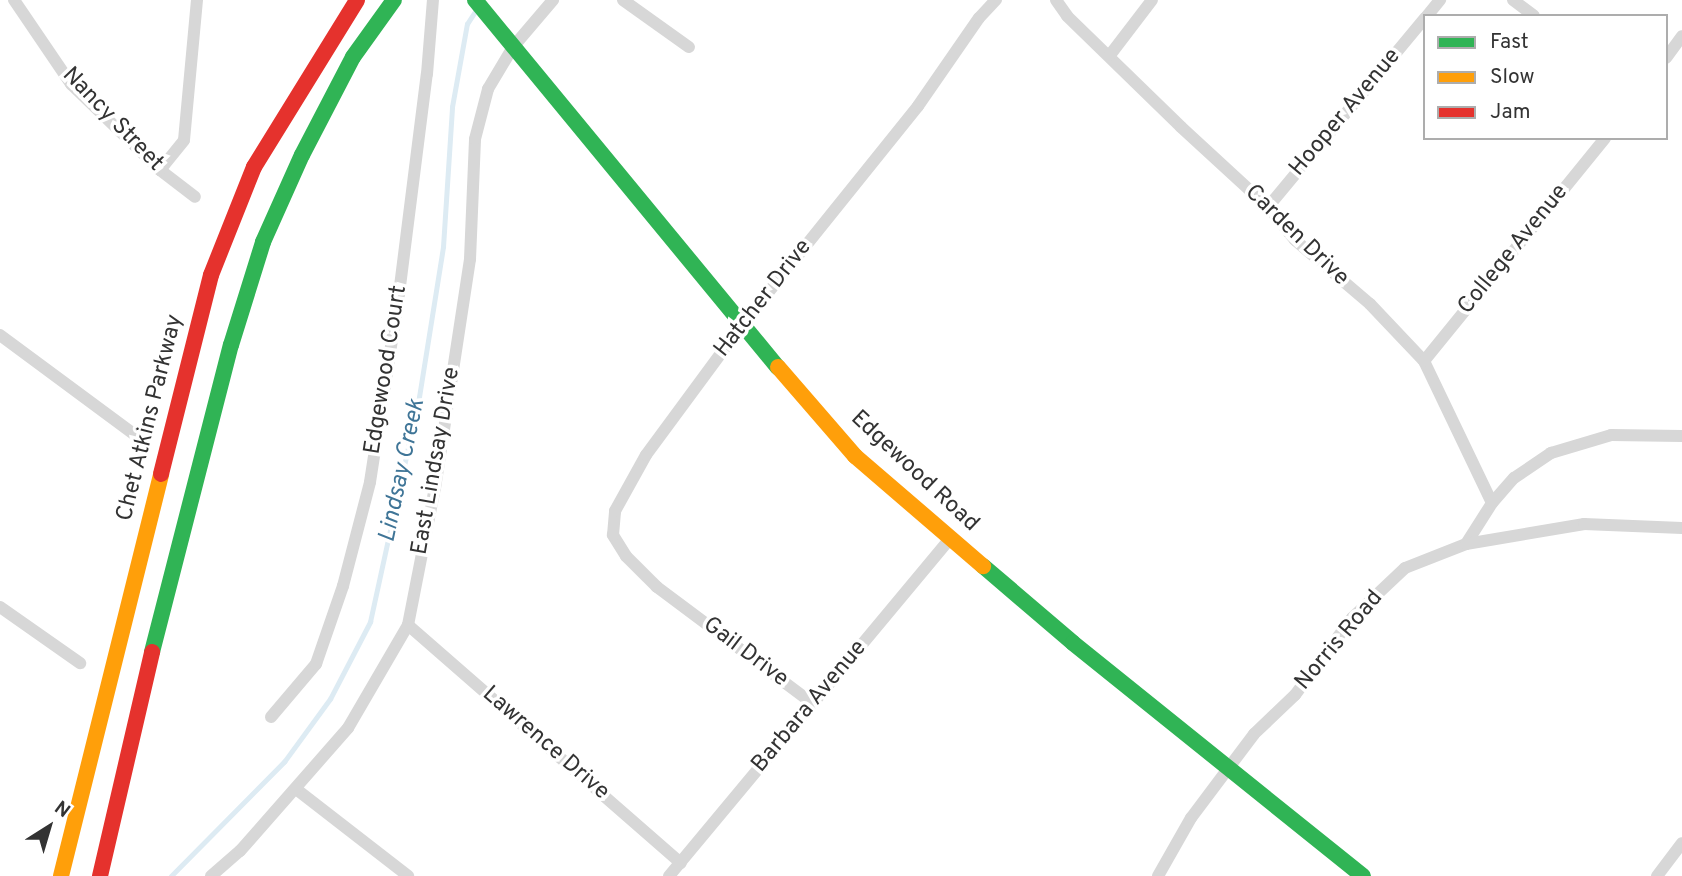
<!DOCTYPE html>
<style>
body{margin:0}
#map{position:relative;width:1682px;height:876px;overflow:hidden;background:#fff;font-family:Overpass,sans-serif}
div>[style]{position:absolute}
.stream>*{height:4.5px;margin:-2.25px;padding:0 2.25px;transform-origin:2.25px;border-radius:2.25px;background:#ddebf3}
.street>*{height:12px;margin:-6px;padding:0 6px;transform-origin:6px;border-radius:6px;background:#d7d7d7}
.fast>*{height:16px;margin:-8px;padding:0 8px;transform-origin:8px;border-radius:8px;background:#30b455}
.slow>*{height:16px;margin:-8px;padding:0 8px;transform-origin:8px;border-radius:8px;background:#ff9f0a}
.jam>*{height:16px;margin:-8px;padding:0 8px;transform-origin:8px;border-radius:8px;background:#e5322d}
span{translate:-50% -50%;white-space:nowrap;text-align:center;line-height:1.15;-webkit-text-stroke:7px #fff;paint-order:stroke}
.street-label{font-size:23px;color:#333}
.water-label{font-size:24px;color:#3f7597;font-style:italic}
.legend{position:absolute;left:1423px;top:14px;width:245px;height:126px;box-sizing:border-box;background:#fff;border:2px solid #adadad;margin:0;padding:9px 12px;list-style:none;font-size:21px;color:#333}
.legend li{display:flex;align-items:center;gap:14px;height:35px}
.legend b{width:35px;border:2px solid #adadad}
.north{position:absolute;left:14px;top:792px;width:70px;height:70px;-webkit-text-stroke:5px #fff;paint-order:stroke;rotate:37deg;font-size:19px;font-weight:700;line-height:28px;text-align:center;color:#333}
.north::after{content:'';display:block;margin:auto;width:24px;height:32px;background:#333;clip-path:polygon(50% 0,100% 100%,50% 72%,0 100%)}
</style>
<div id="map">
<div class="stream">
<div style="left:171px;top:876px;width:161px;rotate:-45.3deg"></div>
<div style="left:284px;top:762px;width:78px;rotate:-53.9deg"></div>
<div style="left:330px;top:699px;width:87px;rotate:-62.5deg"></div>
<div style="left:370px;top:622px;width:230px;rotate:-77.7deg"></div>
<div style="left:419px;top:397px;width:152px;rotate:-80.9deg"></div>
<div style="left:443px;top:247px;width:140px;rotate:-86.3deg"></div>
<div style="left:452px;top:107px;width:84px;rotate:-79.8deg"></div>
<div style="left:467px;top:24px;width:17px;rotate:-57deg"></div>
</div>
<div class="street">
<div style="left:14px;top:0;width:102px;rotate:55.8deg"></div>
<div style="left:71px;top:84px;width:124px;rotate:44deg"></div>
<div style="left:160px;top:170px;width:44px;rotate:37.6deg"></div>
<div style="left:623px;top:0;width:81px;rotate:35.5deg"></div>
<div style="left:1056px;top:0;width:19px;rotate:55deg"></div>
<div style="left:1067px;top:16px;width:159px;rotate:44.2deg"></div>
<div style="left:1181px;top:127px;width:118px;rotate:42.6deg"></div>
<div style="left:1268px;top:207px;width:43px;rotate:50.7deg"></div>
<div style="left:1295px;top:240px;width:99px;rotate:40.5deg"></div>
<div style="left:1370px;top:304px;width:79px;rotate:46.5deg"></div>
<div style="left:1424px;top:361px;width:157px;rotate:64.4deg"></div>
<div style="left:1513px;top:0;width:26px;rotate:37deg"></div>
<div style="left:1427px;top:16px;width:21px;rotate:-51deg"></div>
<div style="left:1110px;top:55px;width:69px;rotate:-52.6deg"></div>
<div style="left:1666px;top:58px;width:27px;rotate:-54deg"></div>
<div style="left:160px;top:170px;width:38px;rotate:-51deg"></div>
<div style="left:184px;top:140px;width:141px;rotate:-84.7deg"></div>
<div style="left:1268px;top:207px;width:246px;rotate:-50.3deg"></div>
<div style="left:0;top:335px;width:172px;rotate:36.5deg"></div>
<div style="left:1424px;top:361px;width:287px;rotate:-50.9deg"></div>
<div style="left:1466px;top:544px;width:49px;rotate:-57.6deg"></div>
<div style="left:1492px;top:503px;width:33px;rotate:-49deg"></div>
<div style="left:1514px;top:478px;width:45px;rotate:-34deg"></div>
<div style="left:1551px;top:453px;width:63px;rotate:-16.7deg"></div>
<div style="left:1611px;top:435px;width:71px;rotate:0.8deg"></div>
<div style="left:0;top:607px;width:98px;rotate:35deg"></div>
<div style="left:408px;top:625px;width:362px;rotate:41.1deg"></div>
<div style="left:812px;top:703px;width:194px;rotate:-143.2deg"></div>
<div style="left:657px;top:587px;width:44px;rotate:-135deg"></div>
<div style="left:626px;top:556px;width:25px;rotate:-122deg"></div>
<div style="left:613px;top:535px;width:24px;rotate:-85deg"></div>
<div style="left:615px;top:511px;width:64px;rotate:-61deg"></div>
<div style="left:646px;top:455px;width:162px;rotate:-53.6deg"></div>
<div style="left:742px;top:325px;width:281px;rotate:-51.2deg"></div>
<div style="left:918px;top:106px;width:107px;rotate:-55.3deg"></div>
<div style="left:979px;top:18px;width:25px;rotate:-47deg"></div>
<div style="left:271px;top:717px;width:70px;rotate:-49.7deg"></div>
<div style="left:316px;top:664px;width:83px;rotate:-70.9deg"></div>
<div style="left:343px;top:586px;width:107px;rotate:-75.4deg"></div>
<div style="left:370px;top:482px;width:182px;rotate:-81.2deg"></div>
<div style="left:398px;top:302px;width:230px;rotate:-82.8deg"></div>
<div style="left:427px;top:74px;width:74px;rotate:-85.4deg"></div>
<div style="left:296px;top:789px;width:142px;rotate:37.8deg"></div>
<div style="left:211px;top:876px;width:38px;rotate:-41deg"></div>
<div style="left:240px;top:851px;width:164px;rotate:-48.7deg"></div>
<div style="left:348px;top:728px;width:119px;rotate:-59.8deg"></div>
<div style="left:408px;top:625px;width:140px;rotate:-78.9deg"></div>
<div style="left:435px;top:488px;width:232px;rotate:-81.3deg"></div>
<div style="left:470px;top:259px;width:120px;rotate:-87.6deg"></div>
<div style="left:475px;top:139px;width:52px;rotate:-75.4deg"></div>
<div style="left:488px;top:89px;width:49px;rotate:-59.2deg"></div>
<div style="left:513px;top:47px;width:62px;rotate:-49.6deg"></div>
<div style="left:669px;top:876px;width:440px;rotate:-50.2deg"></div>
<div style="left:1158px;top:876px;width:67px;rotate:-60.4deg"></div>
<div style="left:1191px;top:818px;width:105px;rotate:-53.1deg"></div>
<div style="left:1254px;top:734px;width:57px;rotate:-43.6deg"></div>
<div style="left:1295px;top:695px;width:96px;rotate:-53.5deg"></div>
<div style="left:1352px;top:618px;width:73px;rotate:-43.3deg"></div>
<div style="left:1405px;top:568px;width:66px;rotate:-21.5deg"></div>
<div style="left:1466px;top:544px;width:120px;rotate:-9.6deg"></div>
<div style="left:1584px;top:524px;width:98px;rotate:2.3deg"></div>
<div style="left:1657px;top:876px;width:41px;rotate:-52.9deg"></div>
</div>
<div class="fast">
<div style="left:475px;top:0;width:476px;rotate:50.5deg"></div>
<div style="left:983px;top:566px;width:118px;rotate:40.5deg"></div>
<div style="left:1073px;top:643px;width:372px;rotate:38.8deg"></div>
<div style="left:152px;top:652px;width:317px;rotate:-75.6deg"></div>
<div style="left:231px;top:345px;width:108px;rotate:-72.7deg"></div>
<div style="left:263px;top:242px;width:95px;rotate:-65.9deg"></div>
<div style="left:302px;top:155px;width:110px;rotate:-62.5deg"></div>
<div style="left:353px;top:57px;width:70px;rotate:-54.3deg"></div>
</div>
<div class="slow">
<div style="left:778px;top:367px;width:118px;rotate:49.1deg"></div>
<div style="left:855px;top:456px;width:169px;rotate:40.7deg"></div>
<div style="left:61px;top:876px;width:414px;rotate:-76deg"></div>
</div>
<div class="jam">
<div style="left:161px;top:474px;width:205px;rotate:-75.9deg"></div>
<div style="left:211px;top:275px;width:116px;rotate:-68.3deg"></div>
<div style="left:254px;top:167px;width:196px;rotate:-58.3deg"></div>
<div style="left:100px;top:876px;width:230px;rotate:-76.9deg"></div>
</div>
<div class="street-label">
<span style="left:1346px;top:113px;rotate:-50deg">Hooper Avenue</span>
<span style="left:112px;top:120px;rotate:46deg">Nancy Street</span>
<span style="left:1296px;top:236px;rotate:44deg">Carden Drive</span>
<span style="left:1514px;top:250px;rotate:-51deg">College Avenue</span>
<span style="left:764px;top:299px;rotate:-52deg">Hatcher Drive</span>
<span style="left:387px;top:370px;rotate:-81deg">Edgewood Court</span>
<span style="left:151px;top:418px;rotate:-76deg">Chet Atkins Parkway</span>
<span style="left:437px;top:461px;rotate:-80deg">East Lindsay Drive</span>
<span style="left:914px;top:472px;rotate:43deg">Edgewood Road</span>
<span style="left:1340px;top:641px;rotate:-50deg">Norris Road</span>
<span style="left:745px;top:653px;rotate:37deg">Gail Drive</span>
<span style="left:810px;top:707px;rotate:-50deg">Barbara Avenue</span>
<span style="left:545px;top:744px;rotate:41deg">Lawrence Drive</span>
</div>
<div class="water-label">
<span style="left:403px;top:471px;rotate:-78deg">Lindsay Creek</span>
</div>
<ul class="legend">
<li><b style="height:9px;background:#30b455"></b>Fast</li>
<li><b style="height:9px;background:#ff9f0a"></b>Slow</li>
<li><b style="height:9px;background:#e5322d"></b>Jam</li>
</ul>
<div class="north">N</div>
</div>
